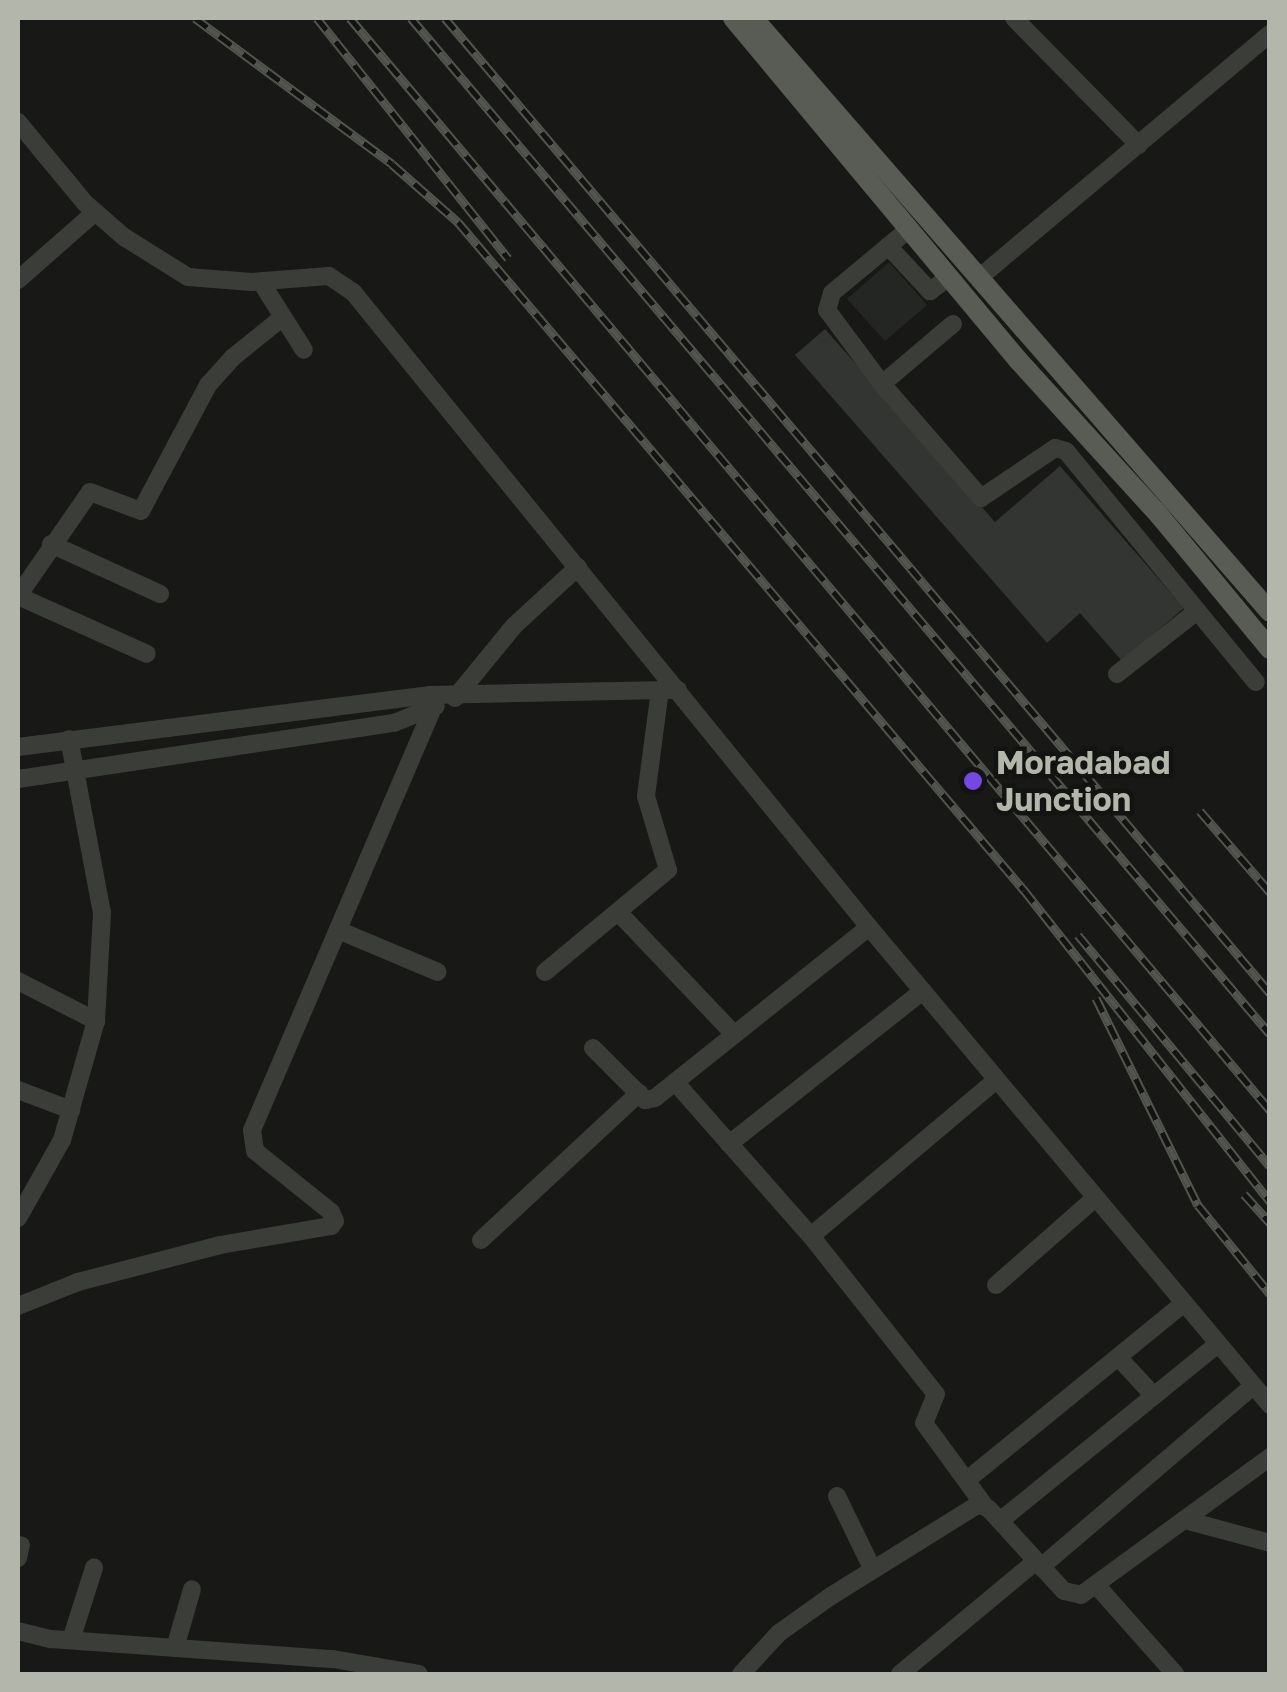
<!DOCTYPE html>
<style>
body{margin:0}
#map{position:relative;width:1287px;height:1692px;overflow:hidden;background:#181917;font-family:"Golos Text",sans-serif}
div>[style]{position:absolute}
.built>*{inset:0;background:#242623}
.building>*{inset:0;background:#333532}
.minor>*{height:18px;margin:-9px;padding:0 9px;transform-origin:9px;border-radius:9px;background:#3b3d38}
.major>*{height:20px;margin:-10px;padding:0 10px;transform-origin:10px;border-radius:10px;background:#595c55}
.rail>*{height:9px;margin-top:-4.5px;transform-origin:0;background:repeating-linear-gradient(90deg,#131412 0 15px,#52544e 0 30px);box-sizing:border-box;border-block:2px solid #52544e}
.dots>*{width:28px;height:28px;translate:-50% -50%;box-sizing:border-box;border:5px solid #131412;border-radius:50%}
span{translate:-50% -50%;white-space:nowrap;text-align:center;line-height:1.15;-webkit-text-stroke:9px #131412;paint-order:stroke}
.poi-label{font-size:32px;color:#b3b7ab;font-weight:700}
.left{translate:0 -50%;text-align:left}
.frame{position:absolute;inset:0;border:20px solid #b3b7ab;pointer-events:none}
</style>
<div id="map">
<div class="built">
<div style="clip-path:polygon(889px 262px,927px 305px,885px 341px,847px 299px)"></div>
</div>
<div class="building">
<div style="clip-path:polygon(825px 329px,995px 522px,1060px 466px,1184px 608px,1122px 661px,1080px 613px,1047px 643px,795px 355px)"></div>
</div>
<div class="minor">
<div style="left:1014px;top:18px;width:178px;rotate:45.5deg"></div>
<div style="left:18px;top:122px;width:105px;rotate:50.4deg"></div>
<div style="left:85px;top:203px;width:52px;rotate:41.1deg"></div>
<div style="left:124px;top:237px;width:75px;rotate:32deg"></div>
<div style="left:188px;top:277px;width:64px;rotate:4.5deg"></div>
<div style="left:252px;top:282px;width:77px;rotate:-4.5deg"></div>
<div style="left:329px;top:276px;width:29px;rotate:34deg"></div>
<div style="left:353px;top:292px;width:818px;rotate:50.9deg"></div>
<div style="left:869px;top:927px;width:624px;rotate:50.01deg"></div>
<div style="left:909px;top:229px;width:100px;rotate:140.3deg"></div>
<div style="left:832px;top:293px;width:18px;rotate:106deg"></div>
<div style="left:827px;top:310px;width:92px;rotate:53.4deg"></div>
<div style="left:882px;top:384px;width:93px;rotate:-40.2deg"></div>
<div style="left:888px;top:246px;width:62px;rotate:47deg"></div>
<div style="left:930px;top:291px;width:24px;rotate:-36deg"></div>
<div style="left:980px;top:277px;width:378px;rotate:-40deg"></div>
<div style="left:18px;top:280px;width:103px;rotate:-41.4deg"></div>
<div style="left:261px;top:282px;width:80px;rotate:57.7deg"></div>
<div style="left:882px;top:384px;width:151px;rotate:49deg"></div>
<div style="left:981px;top:498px;width:89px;rotate:-34deg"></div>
<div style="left:1055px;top:448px;width:11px;rotate:15deg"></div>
<div style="left:1066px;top:451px;width:299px;rotate:50.6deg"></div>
<div style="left:51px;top:544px;width:120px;rotate:24.6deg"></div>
<div style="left:18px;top:596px;width:126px;rotate:-55.3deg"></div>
<div style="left:90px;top:492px;width:54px;rotate:20.4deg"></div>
<div style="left:141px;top:511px;width:143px;rotate:-62deg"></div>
<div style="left:208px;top:385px;width:36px;rotate:-48deg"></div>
<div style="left:232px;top:358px;width:65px;rotate:-38.8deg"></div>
<div style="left:18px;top:596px;width:141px;rotate:24.2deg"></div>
<div style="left:1117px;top:674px;width:102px;rotate:-38.2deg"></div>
<div style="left:455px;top:698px;width:93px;rotate:-50.7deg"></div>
<div style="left:514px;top:626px;width:87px;rotate:-42.7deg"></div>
<div style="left:18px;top:747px;width:414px;rotate:-7.2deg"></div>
<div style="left:429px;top:695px;width:249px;rotate:-1.2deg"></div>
<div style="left:18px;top:779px;width:380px;rotate:-8.5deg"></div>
<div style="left:394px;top:723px;width:45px;rotate:-22deg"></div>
<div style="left:619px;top:913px;width:167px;rotate:46.5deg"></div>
<div style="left:338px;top:930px;width:108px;rotate:22.8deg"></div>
<div style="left:545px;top:972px;width:160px;rotate:-39.7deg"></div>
<div style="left:668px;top:870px;width:77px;rotate:-106.6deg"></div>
<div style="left:646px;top:796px;width:107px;rotate:-82.5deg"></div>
<div style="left:18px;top:981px;width:88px;rotate:27.1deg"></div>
<div style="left:593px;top:1048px;width:74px;rotate:45deg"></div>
<div style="left:645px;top:1100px;width:10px;rotate:-11deg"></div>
<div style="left:655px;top:1098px;width:274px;rotate:-38.6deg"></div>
<div style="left:675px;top:1082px;width:205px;rotate:48.6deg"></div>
<div style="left:811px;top:1236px;width:201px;rotate:51.7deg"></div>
<div style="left:936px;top:1394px;width:31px;rotate:112deg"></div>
<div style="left:924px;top:1423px;width:102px;rotate:53.8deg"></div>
<div style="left:18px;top:1090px;width:57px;rotate:20.7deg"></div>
<div style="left:729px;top:1144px;width:247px;rotate:-38.3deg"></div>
<div style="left:18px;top:1218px;width:90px;rotate:-60.6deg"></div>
<div style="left:62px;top:1140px;width:124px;rotate:-74.1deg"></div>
<div style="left:96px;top:1021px;width:108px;rotate:-86.8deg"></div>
<div style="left:102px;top:913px;width:177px;rotate:-100.7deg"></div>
<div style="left:811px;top:1236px;width:242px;rotate:-40.1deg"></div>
<div style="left:481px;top:1240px;width:216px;rotate:-42.9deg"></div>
<div style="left:996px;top:1285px;width:132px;rotate:-41.3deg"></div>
<div style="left:18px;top:1306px;width:65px;rotate:-21.8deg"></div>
<div style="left:78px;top:1282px;width:147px;rotate:-14.6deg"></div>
<div style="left:220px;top:1245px;width:113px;rotate:-9.7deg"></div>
<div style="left:331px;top:1226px;width:6px;rotate:-51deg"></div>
<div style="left:335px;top:1221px;width:10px;rotate:-114deg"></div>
<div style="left:331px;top:1212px;width:97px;rotate:-141.2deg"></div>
<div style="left:255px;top:1151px;width:21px;rotate:-98deg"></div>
<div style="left:252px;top:1130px;width:457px;rotate:-66.8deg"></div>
<div style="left:1118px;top:1357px;width:53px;rotate:47.3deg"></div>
<div style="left:967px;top:1480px;width:280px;rotate:-39.2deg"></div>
<div style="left:837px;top:1496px;width:80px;rotate:64.1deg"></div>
<div style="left:1185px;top:1520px;width:88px;rotate:15.1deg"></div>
<div style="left:1000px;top:1521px;width:281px;rotate:-39.1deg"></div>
<div style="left:18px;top:1558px;width:13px;rotate:-77deg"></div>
<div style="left:1041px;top:1567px;width:279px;rotate:-40.5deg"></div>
<div style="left:1097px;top:1586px;width:118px;rotate:48.4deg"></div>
<div style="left:18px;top:1631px;width:34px;rotate:14deg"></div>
<div style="left:51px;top:1639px;width:283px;rotate:4.1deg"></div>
<div style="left:333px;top:1659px;width:87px;rotate:9.9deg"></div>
<div style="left:71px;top:1640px;width:76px;rotate:-72.3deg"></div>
<div style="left:175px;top:1648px;width:61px;rotate:-73.9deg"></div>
<div style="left:741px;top:1674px;width:56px;rotate:-47.2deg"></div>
<div style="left:779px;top:1633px;width:64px;rotate:-35.4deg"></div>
<div style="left:831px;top:1596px;width:174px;rotate:-31.9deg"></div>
<div style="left:979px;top:1504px;width:11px;rotate:27deg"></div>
<div style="left:989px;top:1509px;width:111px;rotate:47.6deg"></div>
<div style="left:1064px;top:1591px;width:17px;rotate:13deg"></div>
<div style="left:1081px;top:1595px;width:234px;rotate:-36.1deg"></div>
<div style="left:900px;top:1674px;width:177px;rotate:-39.7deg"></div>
</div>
<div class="major">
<div style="left:733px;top:18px;width:445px;rotate:50.2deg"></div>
<div style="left:1018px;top:360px;width:210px;rotate:47.7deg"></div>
<div style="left:1159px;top:515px;width:174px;rotate:50.4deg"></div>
<div style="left:753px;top:18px;width:787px;rotate:48.96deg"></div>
</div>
<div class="rail">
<div style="left:195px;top:18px;width:245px;rotate:36.5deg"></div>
<div style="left:392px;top:164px;width:88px;rotate:41.3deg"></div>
<div style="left:458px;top:222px;width:876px;rotate:49.73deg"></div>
<div style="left:1024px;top:890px;width:397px;rotate:51.7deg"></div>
<div style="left:317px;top:18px;width:307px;rotate:51.5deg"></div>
<div style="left:350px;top:18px;width:1428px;rotate:49.89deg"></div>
<div style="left:411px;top:18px;width:1330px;rotate:49.79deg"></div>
<div style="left:445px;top:18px;width:1277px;rotate:49.76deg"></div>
<div style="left:1200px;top:811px;width:107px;rotate:49.2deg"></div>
<div style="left:1078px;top:935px;width:300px;rotate:50.3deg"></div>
<div style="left:1096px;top:998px;width:231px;rotate:63.8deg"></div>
<div style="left:1198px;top:1205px;width:114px;rotate:51deg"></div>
<div style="left:1244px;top:1194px;width:39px;rotate:48deg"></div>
</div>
<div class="dots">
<div style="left:973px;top:781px;background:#7449df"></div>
</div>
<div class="poi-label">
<span class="left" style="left:996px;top:781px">Moradabad<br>Junction</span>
</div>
<div class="frame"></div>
</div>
